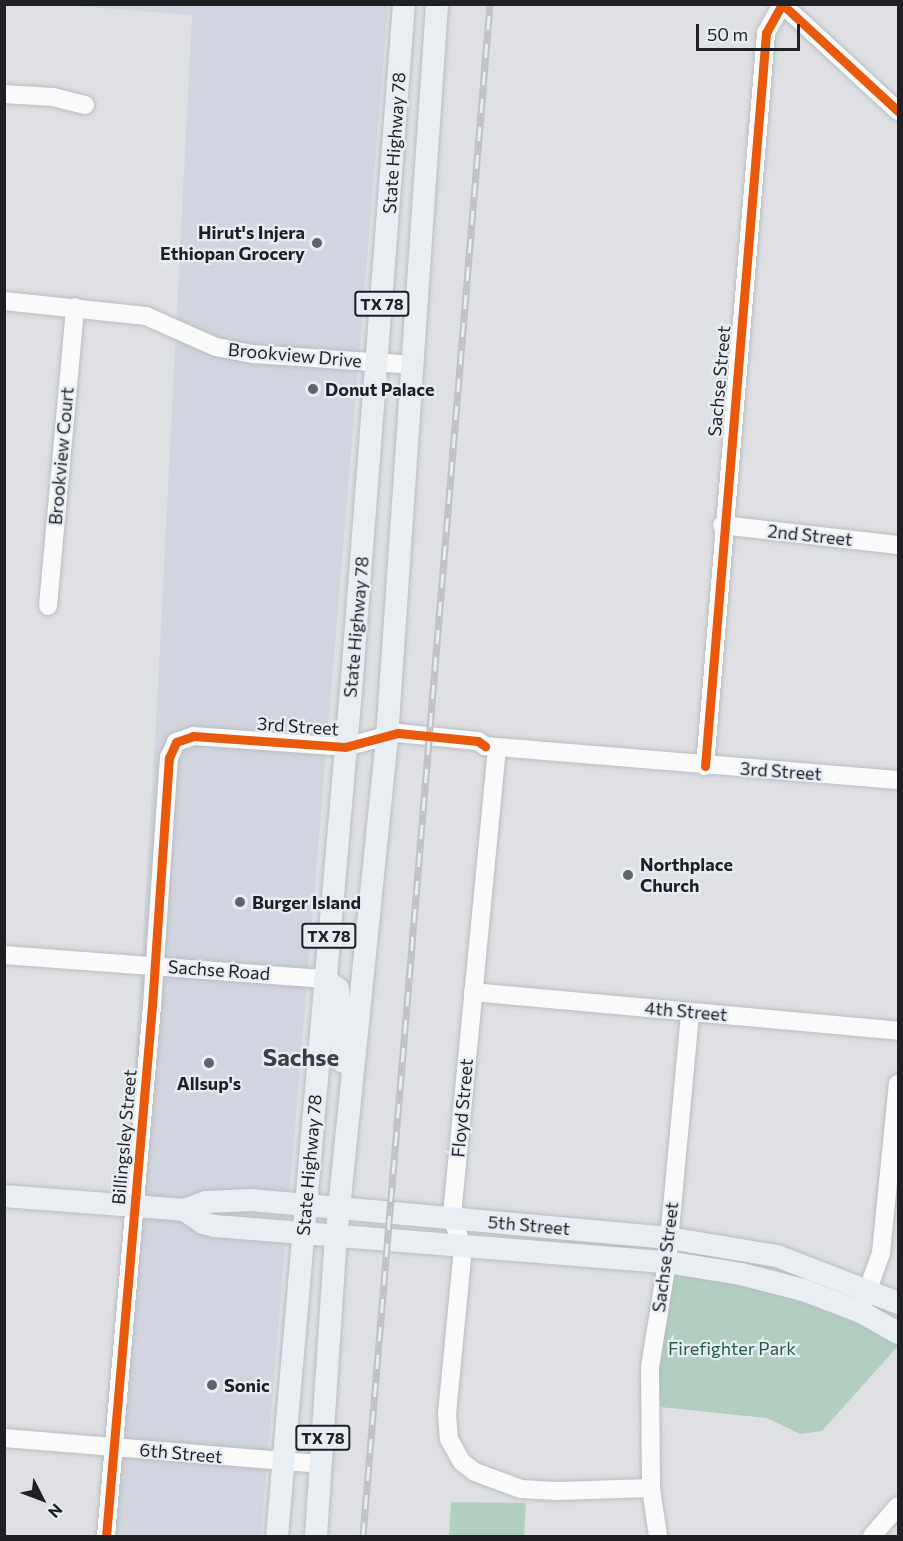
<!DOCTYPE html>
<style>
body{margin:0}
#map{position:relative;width:903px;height:1541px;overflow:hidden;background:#dee0e4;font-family:Commissioner,sans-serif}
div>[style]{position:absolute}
.built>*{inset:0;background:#d0d5df}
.green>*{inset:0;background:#b2cec1}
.roads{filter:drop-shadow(0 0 2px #babcc0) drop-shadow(0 0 2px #babcc0)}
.minor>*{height:18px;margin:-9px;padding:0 9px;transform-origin:9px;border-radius:9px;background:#fafafb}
.major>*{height:22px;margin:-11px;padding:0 11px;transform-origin:11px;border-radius:11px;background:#e8eef2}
.rail>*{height:7px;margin-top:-3.5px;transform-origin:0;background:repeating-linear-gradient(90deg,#e7ecf5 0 14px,#c0c1c2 0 28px);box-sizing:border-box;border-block:2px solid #c0c1c2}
.cycleway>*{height:9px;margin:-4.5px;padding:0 4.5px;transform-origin:4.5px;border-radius:4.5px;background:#e8590c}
.dots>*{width:16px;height:16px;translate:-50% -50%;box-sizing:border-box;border:3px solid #e7ecf5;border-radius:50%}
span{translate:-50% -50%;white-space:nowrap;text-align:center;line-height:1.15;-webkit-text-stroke:4.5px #e7ecf5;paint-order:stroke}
.shield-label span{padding:2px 4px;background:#e7ecf5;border:2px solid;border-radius:4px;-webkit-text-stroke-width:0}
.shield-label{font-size:16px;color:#1e2023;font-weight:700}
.street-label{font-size:18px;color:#1e2023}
.poi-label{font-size:18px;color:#1e2023;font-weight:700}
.right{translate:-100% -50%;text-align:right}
.left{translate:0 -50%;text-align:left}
.park-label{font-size:18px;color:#1d5d40}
.district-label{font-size:24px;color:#3a3e45;font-weight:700}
.frame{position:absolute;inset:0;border:6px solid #1e2023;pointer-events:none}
.north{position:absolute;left:12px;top:1469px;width:60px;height:60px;-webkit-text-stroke:4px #e7ecf5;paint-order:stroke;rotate:132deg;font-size:16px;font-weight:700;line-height:24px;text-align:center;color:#1e2023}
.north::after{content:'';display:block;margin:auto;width:21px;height:27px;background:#1e2023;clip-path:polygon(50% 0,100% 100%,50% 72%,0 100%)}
.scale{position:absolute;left:696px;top:24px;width:104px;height:27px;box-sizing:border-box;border:3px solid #1e2023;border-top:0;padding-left:8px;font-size:18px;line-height:21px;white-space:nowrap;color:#1e2023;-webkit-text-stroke:4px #e7ecf5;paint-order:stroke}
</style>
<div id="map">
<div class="built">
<div style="clip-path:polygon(50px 4px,388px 5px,261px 1536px,106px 1536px,156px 724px,192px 15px)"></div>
</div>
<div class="green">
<div style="clip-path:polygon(675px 1272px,784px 1292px,847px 1315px,898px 1342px,898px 1346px,822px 1431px,800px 1434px,767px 1418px,660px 1407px,655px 1369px)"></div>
<div style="clip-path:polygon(451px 1502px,526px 1503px,524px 1536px,449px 1536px)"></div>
</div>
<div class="roads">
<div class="minor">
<div style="left:4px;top:94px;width:49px;rotate:3.5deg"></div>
<div style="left:53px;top:97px;width:33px;rotate:14deg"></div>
<div style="left:4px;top:301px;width:143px;rotate:6deg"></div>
<div style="left:146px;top:316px;width:77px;rotate:23.9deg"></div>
<div style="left:216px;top:347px;width:38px;rotate:11deg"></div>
<div style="left:253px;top:354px;width:161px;rotate:3.9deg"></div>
<div style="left:722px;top:525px;width:177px;rotate:6.5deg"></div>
<div style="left:48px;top:606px;width:300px;rotate:-84.8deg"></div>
<div style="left:485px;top:746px;width:414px;rotate:4.7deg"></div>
<div style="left:497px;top:748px;width:472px;rotate:95.5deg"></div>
<div style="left:452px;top:1218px;width:32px;rotate:70deg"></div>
<div style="left:463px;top:1248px;width:166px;rotate:95.5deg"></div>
<div style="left:447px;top:1413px;width:26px;rotate:86deg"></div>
<div style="left:449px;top:1439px;width:26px;rotate:61deg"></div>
<div style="left:462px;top:1462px;width:16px;rotate:38deg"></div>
<div style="left:475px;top:1472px;width:49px;rotate:20.3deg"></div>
<div style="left:521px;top:1489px;width:37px;rotate:3deg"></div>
<div style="left:558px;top:1491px;width:93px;rotate:-1.8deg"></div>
<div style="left:705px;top:766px;width:736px;rotate:-85.24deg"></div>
<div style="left:766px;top:33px;width:33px;rotate:-61deg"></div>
<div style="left:782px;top:4px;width:158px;rotate:42.7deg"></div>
<div style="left:4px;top:955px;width:322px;rotate:4.3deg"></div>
<div style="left:473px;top:992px;width:427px;rotate:5.2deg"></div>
<div style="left:863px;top:1303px;width:53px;rotate:-70.2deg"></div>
<div style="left:881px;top:1253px;width:170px;rotate:-84.3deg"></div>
<div style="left:4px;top:1438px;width:319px;rotate:4.7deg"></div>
<div style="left:106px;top:1536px;width:532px;rotate:-85.04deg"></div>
<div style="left:152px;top:1006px;width:249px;rotate:-86.1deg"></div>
<div style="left:169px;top:758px;width:17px;rotate:-66deg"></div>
<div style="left:176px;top:742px;width:18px;rotate:-19deg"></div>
<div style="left:193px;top:736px;width:152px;rotate:4.1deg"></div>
<div style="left:345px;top:747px;width:55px;rotate:-14.8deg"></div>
<div style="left:398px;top:733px;width:80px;rotate:5.7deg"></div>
<div style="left:478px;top:741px;width:9px;rotate:36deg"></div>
<div style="left:658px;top:1536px;width:49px;rotate:-98.3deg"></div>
<div style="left:651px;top:1488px;width:121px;rotate:-90.5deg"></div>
<div style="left:650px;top:1367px;width:106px;rotate:-80.8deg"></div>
<div style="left:667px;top:1262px;width:251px;rotate:-84.7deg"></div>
<div style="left:872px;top:1536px;width:40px;rotate:-49deg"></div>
</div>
<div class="major">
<div style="left:325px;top:979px;width:16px;rotate:38deg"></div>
<div style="left:338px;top:989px;width:73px;rotate:86.1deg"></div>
<div style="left:4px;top:1196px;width:181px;rotate:4.4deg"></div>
<div style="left:184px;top:1210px;width:23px;rotate:-20deg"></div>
<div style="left:206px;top:1202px;width:45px;rotate:-2.5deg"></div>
<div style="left:251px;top:1200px;width:420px;rotate:5.2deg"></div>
<div style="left:669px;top:1238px;width:109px;rotate:9.5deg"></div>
<div style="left:777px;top:1256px;width:130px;rotate:21.2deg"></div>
<div style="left:184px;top:1210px;width:23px;rotate:34deg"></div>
<div style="left:203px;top:1223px;width:12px;rotate:14deg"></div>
<div style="left:215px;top:1226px;width:453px;rotate:4.6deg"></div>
<div style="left:667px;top:1262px;width:75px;rotate:9.2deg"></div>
<div style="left:741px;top:1274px;width:64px;rotate:14.5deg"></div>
<div style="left:803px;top:1290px;width:62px;rotate:20.8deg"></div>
<div style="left:861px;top:1312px;width:43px;rotate:29.6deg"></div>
<div style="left:277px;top:1536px;width:861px;rotate:-85deg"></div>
<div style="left:352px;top:678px;width:676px;rotate:-85.59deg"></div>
<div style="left:316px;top:1536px;width:299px;rotate:-86.2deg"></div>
<div style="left:336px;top:1238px;width:503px;rotate:-84.18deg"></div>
<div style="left:387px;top:738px;width:736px;rotate:-86.1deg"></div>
</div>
</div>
<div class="rail">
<div style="left:363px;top:1536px;width:1537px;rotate:-85.26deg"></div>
</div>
<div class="cycleway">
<div style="left:705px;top:766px;width:736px;rotate:-85.24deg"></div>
<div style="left:766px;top:33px;width:33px;rotate:-61deg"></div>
<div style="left:782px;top:4px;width:158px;rotate:42.7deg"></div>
<div style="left:106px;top:1536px;width:532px;rotate:-85.04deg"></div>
<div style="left:152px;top:1006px;width:249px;rotate:-86.1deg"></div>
<div style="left:169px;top:758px;width:17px;rotate:-66deg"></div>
<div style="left:176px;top:742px;width:18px;rotate:-19deg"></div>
<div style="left:193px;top:736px;width:152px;rotate:4.1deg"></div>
<div style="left:345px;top:747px;width:55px;rotate:-14.8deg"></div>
<div style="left:398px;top:733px;width:80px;rotate:5.7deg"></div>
<div style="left:478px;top:741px;width:9px;rotate:36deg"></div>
</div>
<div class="dots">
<div style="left:317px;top:243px;background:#616367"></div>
<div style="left:313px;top:389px;background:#616367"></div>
<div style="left:628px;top:875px;background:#616367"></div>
<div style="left:240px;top:902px;background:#616367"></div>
<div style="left:209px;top:1063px;background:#616367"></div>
<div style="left:212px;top:1385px;background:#616367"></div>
</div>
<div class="shield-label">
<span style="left:382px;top:304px">TX 78</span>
<span style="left:329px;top:936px">TX 78</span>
<span style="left:323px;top:1438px">TX 78</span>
</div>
<div class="street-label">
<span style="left:394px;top:143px;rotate:-86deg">State Highway 78</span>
<span style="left:295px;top:355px;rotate:5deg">Brookview Drive</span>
<span style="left:719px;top:381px;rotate:-85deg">Sachse Street</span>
<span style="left:61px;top:456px;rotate:-85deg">Brookview Court</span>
<span style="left:810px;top:535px;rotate:6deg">2nd Street</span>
<span style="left:356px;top:627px;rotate:-85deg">State Highway 78</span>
<span style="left:298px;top:726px;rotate:4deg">3rd Street</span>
<span style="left:781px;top:771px;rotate:4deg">3rd Street</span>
<span style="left:219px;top:970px;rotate:4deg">Sachse Road</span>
<span style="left:686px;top:1011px;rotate:5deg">4th Street</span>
<span style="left:462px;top:1108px;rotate:-85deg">Floyd Street</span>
<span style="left:124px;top:1137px;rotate:-85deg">Billingsley Street</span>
<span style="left:309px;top:1165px;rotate:-85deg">State Highway 78</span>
<span style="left:529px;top:1225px;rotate:5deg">5th Street</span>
<span style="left:665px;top:1257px;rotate:-83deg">Sachse Street</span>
<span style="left:181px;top:1453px;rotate:5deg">6th Street</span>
</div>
<div class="poi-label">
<span class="right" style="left:305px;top:243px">Hirut's Injera<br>Ethiopan Grocery</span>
<span class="left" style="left:325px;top:389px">Donut Palace</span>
<span class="left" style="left:640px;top:875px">Northplace<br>Church</span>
<span class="left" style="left:252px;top:902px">Burger Island</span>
<span style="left:209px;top:1083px">Allsup's</span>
<span class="left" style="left:224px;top:1385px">Sonic</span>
</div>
<div class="park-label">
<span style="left:732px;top:1348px">Firefighter Park</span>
</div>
<div class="district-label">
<span style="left:301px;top:1057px">Sachse</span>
</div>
<div class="frame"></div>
<div class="north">N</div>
<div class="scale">50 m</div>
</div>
